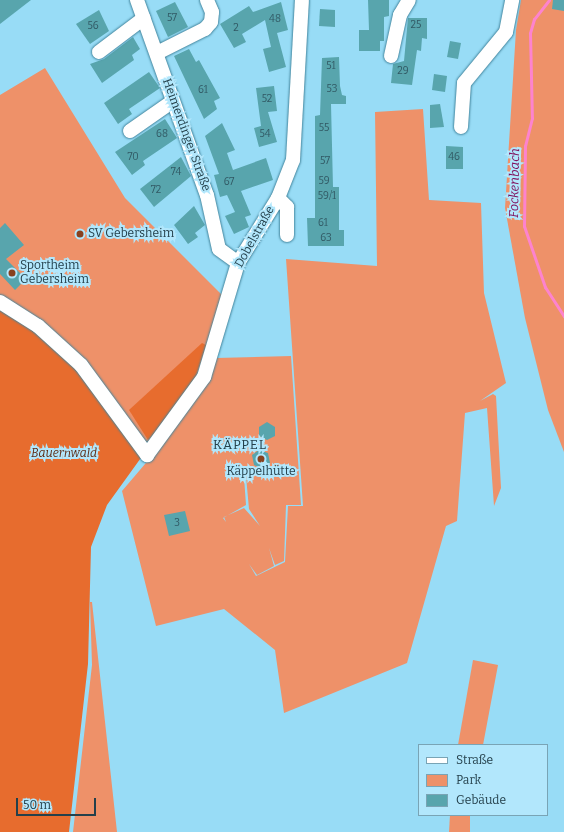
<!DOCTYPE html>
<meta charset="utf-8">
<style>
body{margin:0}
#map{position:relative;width:564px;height:832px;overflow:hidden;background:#98dcf6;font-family:Bitter,serif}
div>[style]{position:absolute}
.green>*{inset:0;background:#ee9169}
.forest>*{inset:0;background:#e76c2e}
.stream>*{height:3px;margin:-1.5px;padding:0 1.5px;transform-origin:1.5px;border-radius:1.5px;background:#fd83ce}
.building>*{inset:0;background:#58a5ad}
.roads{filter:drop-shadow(0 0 1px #42849c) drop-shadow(0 0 1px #42849c)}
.minor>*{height:14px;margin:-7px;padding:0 7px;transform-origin:7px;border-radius:7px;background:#fff}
.dots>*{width:11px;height:11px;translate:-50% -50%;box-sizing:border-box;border:2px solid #b2e7fc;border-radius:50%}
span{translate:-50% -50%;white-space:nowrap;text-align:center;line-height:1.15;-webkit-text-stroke:4px #b2e7fc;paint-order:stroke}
.number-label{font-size:10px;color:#315964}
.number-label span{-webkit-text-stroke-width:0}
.street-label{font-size:12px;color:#24404b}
.poi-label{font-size:12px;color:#24404b}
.left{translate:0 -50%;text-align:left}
.park-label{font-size:12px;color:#5e2c15;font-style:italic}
.water-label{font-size:13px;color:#80135f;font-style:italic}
.neighbourhood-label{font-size:13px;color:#24404b;letter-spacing:1px}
.legend{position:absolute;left:418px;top:744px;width:130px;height:72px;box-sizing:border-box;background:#b2e7fc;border:1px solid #79a4b5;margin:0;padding:5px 7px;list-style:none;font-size:12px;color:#24404b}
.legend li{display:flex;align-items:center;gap:8px;height:20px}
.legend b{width:20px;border:1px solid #79a4b5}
.scale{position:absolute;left:16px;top:798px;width:80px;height:18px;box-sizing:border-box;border:2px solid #24404b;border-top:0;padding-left:5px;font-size:12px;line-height:14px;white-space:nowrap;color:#24404b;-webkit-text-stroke:3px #b2e7fc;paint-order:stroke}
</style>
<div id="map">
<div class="green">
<div style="clip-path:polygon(521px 0,564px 0,564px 452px,548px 410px,525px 318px,505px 208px,516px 30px)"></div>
<div style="clip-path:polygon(45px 68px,125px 198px,223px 296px,206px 369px,146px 448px,56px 334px,0 295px,0 95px)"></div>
<div style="clip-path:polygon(evenodd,423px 109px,429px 200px,481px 203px,484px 293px,506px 383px,480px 401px,493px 394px,496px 396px,501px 488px,494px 506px,487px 408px,465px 413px,457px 521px,446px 526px,407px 663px,284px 713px,275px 650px,224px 609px,156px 626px,122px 491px,151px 457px,216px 358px,291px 356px,301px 505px,286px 505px,284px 561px,275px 565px,269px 548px,274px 566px,257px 575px,249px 564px,256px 576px,285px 562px,288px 506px,303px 506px,286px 259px,377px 266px,375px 112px,423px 109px,246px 476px,249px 509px,260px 526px,244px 508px,224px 517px,226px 522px,223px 518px,246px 505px,244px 477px,228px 479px,246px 476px)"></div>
<div style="clip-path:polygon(90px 602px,92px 602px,117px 832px,73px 832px,92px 665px)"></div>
<div style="clip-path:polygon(473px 660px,498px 665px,483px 745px,458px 745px)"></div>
<div style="clip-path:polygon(450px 815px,470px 815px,470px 832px,449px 832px)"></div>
</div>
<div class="forest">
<div style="clip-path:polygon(0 305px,80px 368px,143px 455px,107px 505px,91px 547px,88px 664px,69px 832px,0 832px)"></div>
<div style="clip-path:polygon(202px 343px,206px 345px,195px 379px,176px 410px,148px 440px,129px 410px)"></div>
</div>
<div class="stream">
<div style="left:549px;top:0;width:24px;rotate:128deg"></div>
<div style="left:534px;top:19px;width:15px;rotate:106deg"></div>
<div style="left:530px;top:33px;width:85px;rotate:88.7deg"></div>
<div style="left:532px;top:118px;width:29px;rotate:104deg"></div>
<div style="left:525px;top:146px;width:80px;rotate:90.7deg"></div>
<div style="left:524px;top:226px;width:65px;rotate:71deg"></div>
<div style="left:545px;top:287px;width:35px;rotate:57deg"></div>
</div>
<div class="building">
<div style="clip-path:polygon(0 0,31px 0,0 24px)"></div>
<div style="clip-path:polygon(368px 0,389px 0,389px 16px,384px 17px,384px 41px,380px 41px,380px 51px,359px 51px,359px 30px,369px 30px)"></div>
<div style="clip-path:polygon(553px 0,564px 0,564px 11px,552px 9px)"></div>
<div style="clip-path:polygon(175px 2px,188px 27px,168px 37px,156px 11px)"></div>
<div style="clip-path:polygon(281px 2px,288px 30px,277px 33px,286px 67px,269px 72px,263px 49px,271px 47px,265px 20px,242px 34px,246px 42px,234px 48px,220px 24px,249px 6px,253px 12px)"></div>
<div style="clip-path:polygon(320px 9px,335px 10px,335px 27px,319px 26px)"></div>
<div style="clip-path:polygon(99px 10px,109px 31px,90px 44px,76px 24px)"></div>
<div style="clip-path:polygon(408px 18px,427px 18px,427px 39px,422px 38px,421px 51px,417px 50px,412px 85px,391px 83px,393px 64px,404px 61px)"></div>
<div style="clip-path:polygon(133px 37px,140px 49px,132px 55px,134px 60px,102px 83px,90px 64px,104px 59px)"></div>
<div style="clip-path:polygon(450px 41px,461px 43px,458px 59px,447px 57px)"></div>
<div style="clip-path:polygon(189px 49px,196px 62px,199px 60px,220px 98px,214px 101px,217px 109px,204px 119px,174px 56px)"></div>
<div style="clip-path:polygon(339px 57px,340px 86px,342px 95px,346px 96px,346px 104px,331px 104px,333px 187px,339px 187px,339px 230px,344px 230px,344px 246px,308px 246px,307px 218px,315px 218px,315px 116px,320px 115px,322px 58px)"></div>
<div style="clip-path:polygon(149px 72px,160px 88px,129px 109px,132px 114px,118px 124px,104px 103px)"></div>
<div style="clip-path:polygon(434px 74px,447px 76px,445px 92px,432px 90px)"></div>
<div style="clip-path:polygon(274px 86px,277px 111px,268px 112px,277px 142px,259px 147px,254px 128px,261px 126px,256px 88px)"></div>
<div style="clip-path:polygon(440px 104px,444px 127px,430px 128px,430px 105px)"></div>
<div style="clip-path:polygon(165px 119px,177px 138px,143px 161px,145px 165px,132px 175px,115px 152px)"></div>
<div style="clip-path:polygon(222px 123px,235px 150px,227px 153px,233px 170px,266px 158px,273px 180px,241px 191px,251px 215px,245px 217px,249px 227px,234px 234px,225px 216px,235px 212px,227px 195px,220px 197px,214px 175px,219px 174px,205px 136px)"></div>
<div style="clip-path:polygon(446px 146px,463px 147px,463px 169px,446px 169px)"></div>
<div style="clip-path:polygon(181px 157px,191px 176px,154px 207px,140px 189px)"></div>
<div style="clip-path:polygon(194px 206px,205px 225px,195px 233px,198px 237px,188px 244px,174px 225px)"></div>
<div style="clip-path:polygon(5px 223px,24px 245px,6px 259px,26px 279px,15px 290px,0 274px,0 228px)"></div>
<div style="clip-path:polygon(267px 422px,275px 427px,275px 436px,267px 440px,259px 436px,259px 427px)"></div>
<div style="clip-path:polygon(259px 450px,268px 453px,270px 463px,263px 469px,254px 465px,252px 455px)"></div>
<div style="clip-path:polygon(185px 511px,190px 531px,169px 536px,164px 515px)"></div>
</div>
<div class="roads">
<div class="minor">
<div style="left:137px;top:0;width:207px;rotate:70.3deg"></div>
<div style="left:207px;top:195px;width:55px;rotate:77.5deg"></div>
<div style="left:219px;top:249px;width:24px;rotate:36deg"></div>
<div style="left:99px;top:52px;width:56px;rotate:-37.1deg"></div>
<div style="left:157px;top:53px;width:54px;rotate:-26.6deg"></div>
<div style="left:205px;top:29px;width:9px;rotate:-49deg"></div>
<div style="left:211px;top:22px;width:10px;rotate:-84deg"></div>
<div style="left:212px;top:12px;width:13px;rotate:-113deg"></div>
<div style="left:391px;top:56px;width:42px;rotate:-77.6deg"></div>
<div style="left:400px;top:15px;width:17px;rotate:-59deg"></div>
<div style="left:461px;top:127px;width:44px;rotate:-86.1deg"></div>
<div style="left:464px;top:83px;width:66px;rotate:-50.5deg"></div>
<div style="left:506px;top:32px;width:33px;rotate:-79deg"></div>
<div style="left:130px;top:131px;width:52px;rotate:-34.9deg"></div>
<div style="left:278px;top:198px;width:13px;rotate:45deg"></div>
<div style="left:287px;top:207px;width:28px;rotate:90deg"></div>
<div style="left:0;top:302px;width:45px;rotate:32.3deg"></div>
<div style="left:38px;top:326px;width:58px;rotate:42.2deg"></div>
<div style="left:81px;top:365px;width:112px;rotate:53.7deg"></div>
<div style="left:147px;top:455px;width:97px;rotate:-53.8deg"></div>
<div style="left:204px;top:377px;width:119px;rotate:-73.4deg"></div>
<div style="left:238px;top:263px;width:76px;rotate:-58.4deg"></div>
<div style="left:278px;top:198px;width:41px;rotate:-68.5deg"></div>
<div style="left:293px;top:160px;width:160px;rotate:-86.8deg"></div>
</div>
</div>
<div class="dots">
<div style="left:80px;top:234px;background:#88411f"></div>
<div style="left:12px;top:273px;background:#88411f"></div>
<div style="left:261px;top:459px;background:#88411f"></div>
</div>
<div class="number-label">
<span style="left:172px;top:19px">57</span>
<span style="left:275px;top:20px">48</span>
<span style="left:416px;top:26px">25</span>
<span style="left:93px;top:27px">56</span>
<span style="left:236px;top:29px">2</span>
<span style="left:331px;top:67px">51</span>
<span style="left:403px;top:72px">29</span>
<span style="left:332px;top:90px">53</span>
<span style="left:203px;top:91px">61</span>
<span style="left:267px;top:100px">52</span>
<span style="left:324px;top:129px">55</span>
<span style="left:162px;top:135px">68</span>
<span style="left:265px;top:135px">54</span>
<span style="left:133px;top:158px">70</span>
<span style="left:454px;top:158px">46</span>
<span style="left:325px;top:162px">57</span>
<span style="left:176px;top:173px">74</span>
<span style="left:324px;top:182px">59</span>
<span style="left:229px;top:183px">67</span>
<span style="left:156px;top:191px">72</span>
<span style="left:327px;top:197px">59/1</span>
<span style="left:323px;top:224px">61</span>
<span style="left:326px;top:239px">63</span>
<span style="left:177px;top:524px">3</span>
</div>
<div class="street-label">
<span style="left:186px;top:135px;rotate:70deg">Heimerdinger Straße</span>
<span style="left:255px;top:237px;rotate:-61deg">Dobelstraße</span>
</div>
<div class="poi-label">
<span class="left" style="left:88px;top:234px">SV Gebersheim</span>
<span class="left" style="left:20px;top:273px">Sportheim<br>Gebersheim</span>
<span style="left:261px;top:472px">Käppelhütte</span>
</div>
<div class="park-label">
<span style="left:64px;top:454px">Bauernwald</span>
</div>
<div class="water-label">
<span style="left:515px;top:183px;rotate:-89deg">Fockenbach</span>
</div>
<div class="neighbourhood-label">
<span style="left:240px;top:445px">KÄPPEL</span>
</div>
<ul class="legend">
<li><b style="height:5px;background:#fff"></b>Straße</li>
<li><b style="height:11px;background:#ee9169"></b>Park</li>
<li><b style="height:11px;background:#58a5ad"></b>Gebäude</li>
</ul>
<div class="scale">50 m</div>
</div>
